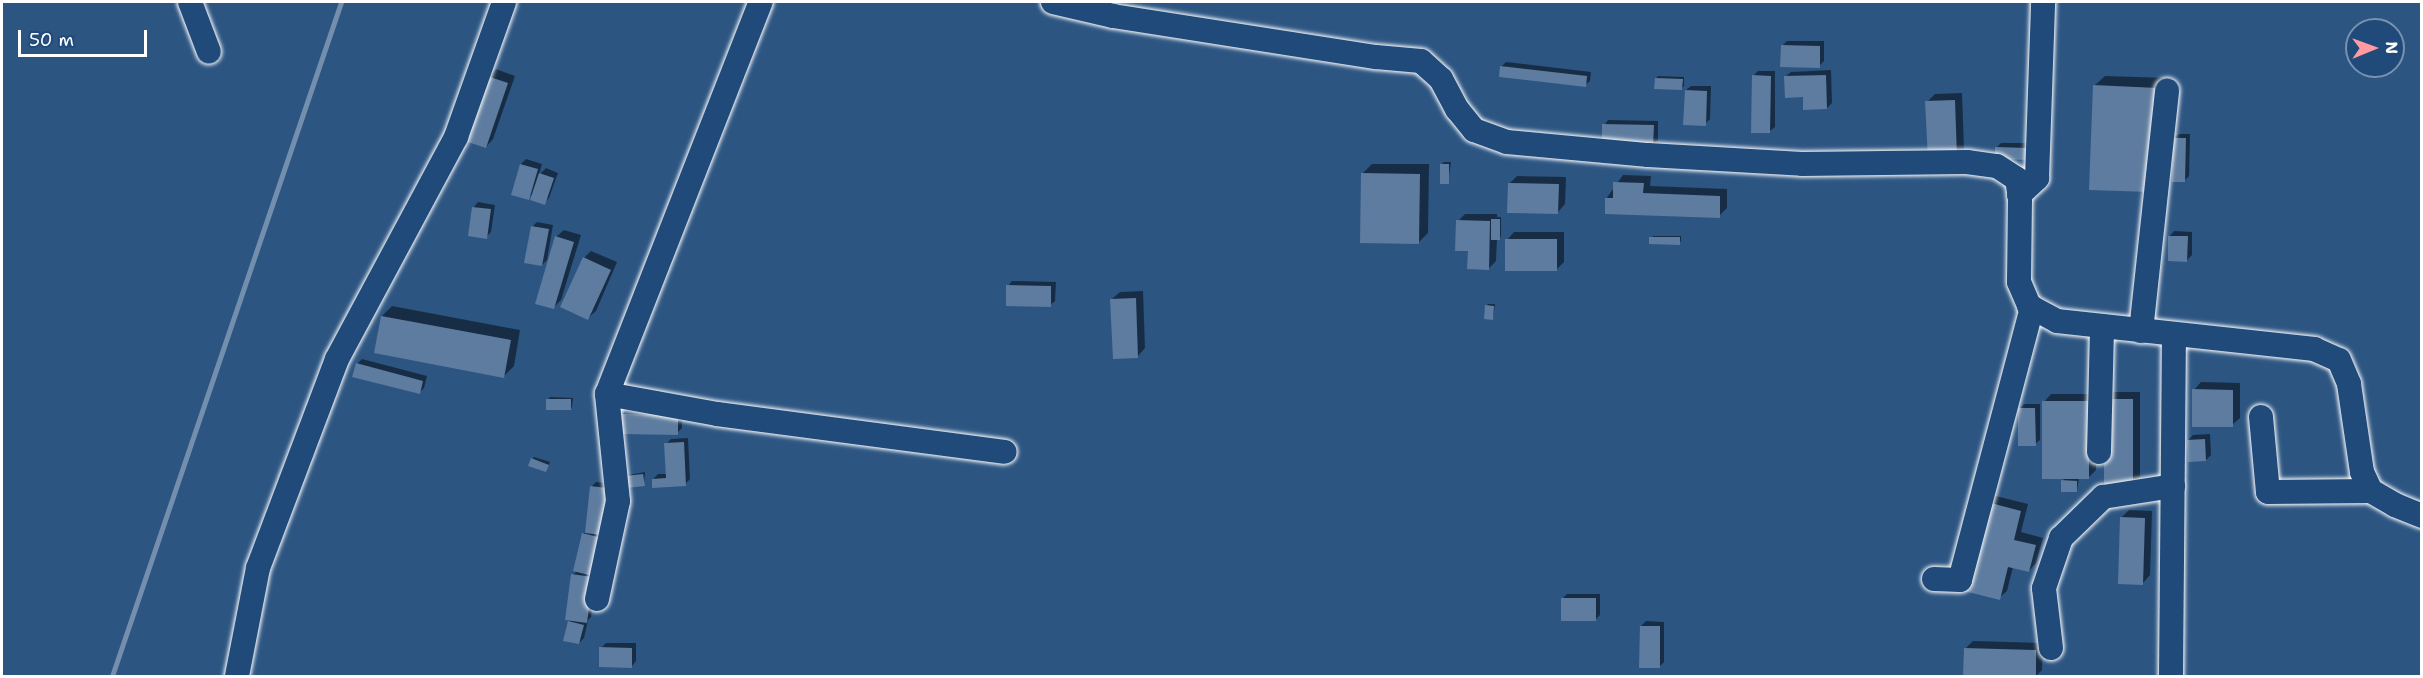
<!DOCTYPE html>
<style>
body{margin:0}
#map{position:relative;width:2423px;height:678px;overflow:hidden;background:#2c5582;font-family:"Shantell Sans",sans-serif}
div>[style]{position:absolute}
.shadow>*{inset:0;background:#0007}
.stream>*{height:5px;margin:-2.5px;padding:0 2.5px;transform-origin:2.5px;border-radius:2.5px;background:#748fad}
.building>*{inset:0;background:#5e7c9f}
.roads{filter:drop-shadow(0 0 2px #fff) drop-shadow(0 0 2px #fff)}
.minor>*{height:24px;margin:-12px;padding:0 12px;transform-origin:12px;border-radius:12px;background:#1f4a7a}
span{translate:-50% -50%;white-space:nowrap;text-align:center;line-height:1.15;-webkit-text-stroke:5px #1f4a7a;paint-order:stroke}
.frame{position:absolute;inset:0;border:3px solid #fff;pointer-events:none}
.north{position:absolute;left:2345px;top:18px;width:60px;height:60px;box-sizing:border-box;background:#1f4a7a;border:2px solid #7992af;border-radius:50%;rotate:89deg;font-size:16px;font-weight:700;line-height:24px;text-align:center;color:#fff}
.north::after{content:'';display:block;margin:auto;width:21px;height:27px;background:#ff9aa2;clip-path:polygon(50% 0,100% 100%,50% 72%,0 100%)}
.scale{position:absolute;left:18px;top:30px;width:129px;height:27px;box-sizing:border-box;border:3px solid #fff;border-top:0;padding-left:8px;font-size:18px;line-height:21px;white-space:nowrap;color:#fff;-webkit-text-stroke:4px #1f4a7a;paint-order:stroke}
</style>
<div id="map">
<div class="shadow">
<div style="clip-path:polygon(1787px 41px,1824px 41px,1824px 61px,1819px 66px,1782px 46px)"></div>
<div style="clip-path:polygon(1506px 62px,1591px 72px,1590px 81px,1585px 85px,1501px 67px)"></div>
<div style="clip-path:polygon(496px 69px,515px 76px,493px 139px,486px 147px,488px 77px)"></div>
<div style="clip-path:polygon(1831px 70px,1832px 103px,1827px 108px,1804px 96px,1786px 76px,1791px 72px)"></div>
<div style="clip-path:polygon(1758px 71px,1775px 71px,1775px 127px,1770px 131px,1753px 76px)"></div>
<div style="clip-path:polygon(1658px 76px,1684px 77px,1684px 86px,1682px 88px,1656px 78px)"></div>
<div style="clip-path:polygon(2105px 76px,2168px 78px,2166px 126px,2094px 86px)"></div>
<div style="clip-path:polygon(1691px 86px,1711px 86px,1710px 119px,1705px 124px,1686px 90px)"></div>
<div style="clip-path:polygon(1962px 93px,1964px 149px,1956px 157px,1927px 102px,1935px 94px)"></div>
<div style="clip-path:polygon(1608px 120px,1658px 121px,1658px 140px,1653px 145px,1604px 125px)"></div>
<div style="clip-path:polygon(2179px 134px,2190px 134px,2189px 176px,2184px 181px,2174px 138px)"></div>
<div style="clip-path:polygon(2001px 143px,2032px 143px,2032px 153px,1996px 148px)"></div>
<div style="clip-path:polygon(526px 159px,542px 164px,539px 175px,546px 168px,558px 173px,549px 198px,544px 203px,534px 193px,528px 198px,512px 194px,521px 164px)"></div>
<div style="clip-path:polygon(1444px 162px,1451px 162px,1448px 183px,1442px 164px)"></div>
<div style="clip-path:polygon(1372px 164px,1429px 164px,1428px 233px,1418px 243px,1362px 174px)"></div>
<div style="clip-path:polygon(1623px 175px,1651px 176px,1650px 186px,1727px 189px,1727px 208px,1719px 216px,1606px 199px)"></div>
<div style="clip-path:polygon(1517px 176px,1566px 177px,1565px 204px,1558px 212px,1509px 184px)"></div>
<div style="clip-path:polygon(478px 202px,495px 205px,491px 232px,486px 237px,474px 207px)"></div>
<div style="clip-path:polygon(1465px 214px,1497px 214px,1497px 217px,1501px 217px,1501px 237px,1497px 239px,1496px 261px,1489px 268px,1469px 250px,1458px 221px)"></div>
<div style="clip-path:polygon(537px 222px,553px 225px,547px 260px,542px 265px,532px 227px)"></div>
<div style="clip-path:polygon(564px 230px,581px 235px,561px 300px,553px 308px,556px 237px)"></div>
<div style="clip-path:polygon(2174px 231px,2192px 232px,2192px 255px,2187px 260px,2170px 236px)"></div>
<div style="clip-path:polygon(1514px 232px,1564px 232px,1564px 262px,1556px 270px,1507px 240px)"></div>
<div style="clip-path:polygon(1653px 236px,1681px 236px,1681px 241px,1679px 243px,1651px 238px)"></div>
<div style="clip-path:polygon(591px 251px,617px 262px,596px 311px,588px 318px,584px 258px)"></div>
<div style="clip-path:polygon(1012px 281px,1056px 282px,1055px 301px,1050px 305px,1008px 286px)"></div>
<div style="clip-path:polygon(1143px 291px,1145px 348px,1138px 356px,1112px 299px,1120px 292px)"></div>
<div style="clip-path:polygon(1488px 304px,1495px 304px,1493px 318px,1486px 306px)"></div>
<div style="clip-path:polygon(392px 306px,520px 330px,514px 366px,504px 376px,382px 316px)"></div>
<div style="clip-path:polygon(362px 359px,427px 376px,424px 388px,419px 393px,357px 364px)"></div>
<div style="clip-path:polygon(2201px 382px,2240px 383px,2240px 418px,2232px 425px,2194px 390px)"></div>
<div style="clip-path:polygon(2113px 392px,2140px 392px,2140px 476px,2133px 484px,2105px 400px)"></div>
<div style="clip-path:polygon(2051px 394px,2096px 394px,2096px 470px,2088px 478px,2079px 478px,2077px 491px,2062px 481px,2065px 478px,2044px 402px)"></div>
<div style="clip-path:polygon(550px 397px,573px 398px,572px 407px,570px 409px,548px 399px)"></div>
<div style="clip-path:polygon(2024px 404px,2040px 404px,2040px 440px,2035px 444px,2019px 409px)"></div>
<div style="clip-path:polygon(627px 410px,682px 410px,682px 413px,625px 412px,625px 415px,682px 416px,682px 428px,677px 433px,622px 432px,622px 414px)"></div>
<div style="clip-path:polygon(2210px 434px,2211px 455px,2206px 460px,2188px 440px,2193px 435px)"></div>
<div style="clip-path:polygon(688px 438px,690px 479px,685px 484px,653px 479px,658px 474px,668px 474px,666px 444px,671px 439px)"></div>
<div style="clip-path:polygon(534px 457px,550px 462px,546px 471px,532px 459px)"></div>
<div style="clip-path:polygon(645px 472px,644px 484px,626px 477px,628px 475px)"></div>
<div style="clip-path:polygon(596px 482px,611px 483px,591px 617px,588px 620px,584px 638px,579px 643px,565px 640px,569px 619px,573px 575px,577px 571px,583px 534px,586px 531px,591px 487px)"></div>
<div style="clip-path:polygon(1996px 496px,2028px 504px,2021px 532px,2043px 538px,2036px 563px,2029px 571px,2013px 567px,2007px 591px,1999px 598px,1988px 503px)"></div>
<div style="clip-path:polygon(2129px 510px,2152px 511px,2150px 575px,2143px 583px,2121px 518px)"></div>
<div style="clip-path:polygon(1567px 594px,1600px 594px,1600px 615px,1595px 620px,1562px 599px)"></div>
<div style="clip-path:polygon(1646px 621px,1664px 622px,1664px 662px,1659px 667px,1641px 626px)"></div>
<div style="clip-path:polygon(1973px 641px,2043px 643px,2042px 670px,2036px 676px,1965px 676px,1965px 649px)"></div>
<div style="clip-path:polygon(606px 643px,636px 643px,636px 661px,632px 666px,601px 648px)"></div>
</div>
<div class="stream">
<div style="left:112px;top:676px;width:712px;rotate:-71.23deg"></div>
</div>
<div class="building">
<div style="clip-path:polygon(1781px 45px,1820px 46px,1820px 68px,1780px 67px)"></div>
<div style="clip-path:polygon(1500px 66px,1587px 76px,1586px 87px,1499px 77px)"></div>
<div style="clip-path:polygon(1752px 75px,1771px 76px,1770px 133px,1751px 133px)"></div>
<div style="clip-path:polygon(1826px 75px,1827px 109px,1803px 110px,1803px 97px,1785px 98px,1784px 76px)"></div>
<div style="clip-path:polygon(487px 76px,508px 83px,486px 148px,465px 141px)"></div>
<div style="clip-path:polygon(1655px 78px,1683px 79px,1682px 90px,1654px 89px)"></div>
<div style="clip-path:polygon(2093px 85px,2158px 88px,2150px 192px,2089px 190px)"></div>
<div style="clip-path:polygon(1685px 90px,1707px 91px,1706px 126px,1683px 125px)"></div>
<div style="clip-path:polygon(1955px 100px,1957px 158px,1928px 159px,1925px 101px)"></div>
<div style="clip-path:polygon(1602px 124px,1654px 125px,1653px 146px,1602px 145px)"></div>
<div style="clip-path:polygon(2173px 138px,2186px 138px,2185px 182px,2172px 182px)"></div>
<div style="clip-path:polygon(1995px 147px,2028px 148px,2028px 160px,1995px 159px)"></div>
<div style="clip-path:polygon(520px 164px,538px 169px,529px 200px,511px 195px)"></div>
<div style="clip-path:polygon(1440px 164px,1449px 164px,1449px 184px,1440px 184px)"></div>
<div style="clip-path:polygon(539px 173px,554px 178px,545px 205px,530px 200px)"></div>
<div style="clip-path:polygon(1361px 173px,1420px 174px,1419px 244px,1360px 243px)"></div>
<div style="clip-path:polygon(1613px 182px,1644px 183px,1643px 193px,1720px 196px,1720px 218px,1605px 214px,1605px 198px,1613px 198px)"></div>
<div style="clip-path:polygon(1508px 183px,1559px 184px,1558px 214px,1507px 213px)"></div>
<div style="clip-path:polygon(472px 207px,491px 209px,487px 239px,468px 236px)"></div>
<div style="clip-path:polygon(1491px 219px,1500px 219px,1500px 240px,1491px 240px)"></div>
<div style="clip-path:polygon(1456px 220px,1490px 221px,1489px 270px,1467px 269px,1468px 251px,1455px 251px)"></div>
<div style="clip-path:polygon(531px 226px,549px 229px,542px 266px,524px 263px)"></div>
<div style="clip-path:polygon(555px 236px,574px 242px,554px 309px,535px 304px)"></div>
<div style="clip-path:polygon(2168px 236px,2188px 236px,2187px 262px,2168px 261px)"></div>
<div style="clip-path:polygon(1649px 237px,1680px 237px,1680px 245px,1649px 244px)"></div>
<div style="clip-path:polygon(1505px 239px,1557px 239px,1557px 271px,1505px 271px)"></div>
<div style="clip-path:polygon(583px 257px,611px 270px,588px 320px,560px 307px)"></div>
<div style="clip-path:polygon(1006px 285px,1051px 286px,1051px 307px,1006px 306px)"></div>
<div style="clip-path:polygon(1136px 298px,1138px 358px,1113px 359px,1110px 299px)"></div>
<div style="clip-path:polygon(1485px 305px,1494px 306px,1493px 320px,1484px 319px)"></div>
<div style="clip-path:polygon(381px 316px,511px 340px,504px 378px,374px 353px)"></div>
<div style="clip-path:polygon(356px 363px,423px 381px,420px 394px,352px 377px)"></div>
<div style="clip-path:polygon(2192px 389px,2233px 390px,2233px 427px,2192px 427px)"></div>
<div style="clip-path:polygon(546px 399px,571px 399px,571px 410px,546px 410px)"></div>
<div style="clip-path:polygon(2104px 399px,2133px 399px,2133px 485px,2104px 485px)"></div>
<div style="clip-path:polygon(2042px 401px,2089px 401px,2089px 479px,2042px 479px)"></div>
<div style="clip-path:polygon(2018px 408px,2035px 408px,2036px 446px,2018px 446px)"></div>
<div style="clip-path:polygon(621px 414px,678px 415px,678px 435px,621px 434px)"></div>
<div style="clip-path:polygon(2205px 439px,2206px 461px,2188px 462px,2187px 440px)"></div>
<div style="clip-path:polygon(684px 442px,686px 486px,652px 488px,652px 479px,666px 478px,664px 443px)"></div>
<div style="clip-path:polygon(531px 458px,549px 465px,546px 472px,528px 466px)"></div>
<div style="clip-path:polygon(643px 474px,645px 486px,626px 488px,625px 476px)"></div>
<div style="clip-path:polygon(2061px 480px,2077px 481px,2077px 492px,2061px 492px)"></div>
<div style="clip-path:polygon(590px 486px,607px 488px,602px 535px,585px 533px)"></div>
<div style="clip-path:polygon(1987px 502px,2021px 511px,2014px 540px,2036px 545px,2029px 572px,2008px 567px,2000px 600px,1964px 591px)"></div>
<div style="clip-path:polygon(2120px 517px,2145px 518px,2143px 585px,2118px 584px)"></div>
<div style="clip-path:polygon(582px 533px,602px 538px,593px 576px,573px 571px)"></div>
<div style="clip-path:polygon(571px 574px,593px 577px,587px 623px,565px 620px)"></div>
<div style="clip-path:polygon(1561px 598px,1596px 598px,1596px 621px,1561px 621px)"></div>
<div style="clip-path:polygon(568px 621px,584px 625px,579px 644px,563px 641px)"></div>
<div style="clip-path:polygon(1640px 626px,1660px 626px,1660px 668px,1639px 668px)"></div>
<div style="clip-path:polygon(599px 647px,632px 648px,632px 668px,599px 667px)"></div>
<div style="clip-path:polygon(1964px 648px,2036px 650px,2036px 676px,1963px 676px)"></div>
</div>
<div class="roads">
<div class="minor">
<div style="left:190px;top:2px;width:53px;rotate:69.2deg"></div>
<div style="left:1053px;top:2px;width:62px;rotate:13.1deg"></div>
<div style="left:1113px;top:16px;width:266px;rotate:8.9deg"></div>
<div style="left:1376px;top:57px;width:45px;rotate:5.1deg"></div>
<div style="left:1421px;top:61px;width:27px;rotate:42deg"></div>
<div style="left:1441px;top:79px;width:34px;rotate:62deg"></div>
<div style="left:1457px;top:109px;width:27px;rotate:51deg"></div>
<div style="left:1474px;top:130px;width:35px;rotate:20deg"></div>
<div style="left:1507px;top:142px;width:142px;rotate:5.3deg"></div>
<div style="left:1648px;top:155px;width:154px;rotate:3.3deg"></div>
<div style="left:1802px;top:164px;width:165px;rotate:-0.7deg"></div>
<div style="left:1967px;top:162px;width:30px;rotate:8deg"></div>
<div style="left:1997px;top:166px;width:24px;rotate:33deg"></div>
<div style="left:2017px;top:179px;width:20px;rotate:81deg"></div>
<div style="left:2020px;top:199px;width:83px;rotate:90.7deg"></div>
<div style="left:2019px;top:282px;width:26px;rotate:67deg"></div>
<div style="left:2029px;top:306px;width:32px;rotate:28deg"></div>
<div style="left:2057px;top:321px;width:259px;rotate:6.2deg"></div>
<div style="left:2314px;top:349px;width:27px;rotate:24deg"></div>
<div style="left:2339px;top:360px;width:26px;rotate:67deg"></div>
<div style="left:2349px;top:384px;width:89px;rotate:81.6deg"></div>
<div style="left:2362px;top:472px;width:21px;rotate:65deg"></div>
<div style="left:2371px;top:491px;width:28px;rotate:30deg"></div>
<div style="left:2395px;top:505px;width:29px;rotate:22deg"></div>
<div style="left:2019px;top:195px;width:25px;rotate:-43deg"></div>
<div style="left:2037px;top:178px;width:176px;rotate:-88deg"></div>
<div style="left:2141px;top:331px;width:242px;rotate:-83.8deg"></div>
<div style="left:607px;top:394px;width:112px;rotate:10.3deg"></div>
<div style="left:717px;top:414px;width:290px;rotate:7.5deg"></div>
<div style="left:2261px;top:417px;width:75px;rotate:84.7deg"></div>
<div style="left:2268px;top:492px;width:103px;rotate:-0.6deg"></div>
<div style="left:2099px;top:452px;width:126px;rotate:-88.6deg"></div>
<div style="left:1934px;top:579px;width:26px;rotate:2deg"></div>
<div style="left:1960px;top:580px;width:282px;rotate:-75.2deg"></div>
<div style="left:597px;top:599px;width:100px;rotate:-77.9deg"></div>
<div style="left:618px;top:501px;width:108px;rotate:-95.9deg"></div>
<div style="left:607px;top:394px;width:421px;rotate:-68.6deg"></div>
<div style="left:2051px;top:648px;width:60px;rotate:-96.7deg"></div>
<div style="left:2044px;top:588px;width:53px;rotate:-71.2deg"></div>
<div style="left:2061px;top:538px;width:59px;rotate:-44.3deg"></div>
<div style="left:2103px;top:497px;width:71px;rotate:-8.9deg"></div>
<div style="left:237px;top:676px;width:110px;rotate:-79deg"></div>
<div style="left:258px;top:568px;width:223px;rotate:-69.3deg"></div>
<div style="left:337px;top:359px;width:252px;rotate:-61.8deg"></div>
<div style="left:456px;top:137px;width:143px;rotate:-70.4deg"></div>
<div style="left:2171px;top:676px;width:342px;rotate:-89.5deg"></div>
</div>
</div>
<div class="frame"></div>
<div class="north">N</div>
<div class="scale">50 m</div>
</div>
